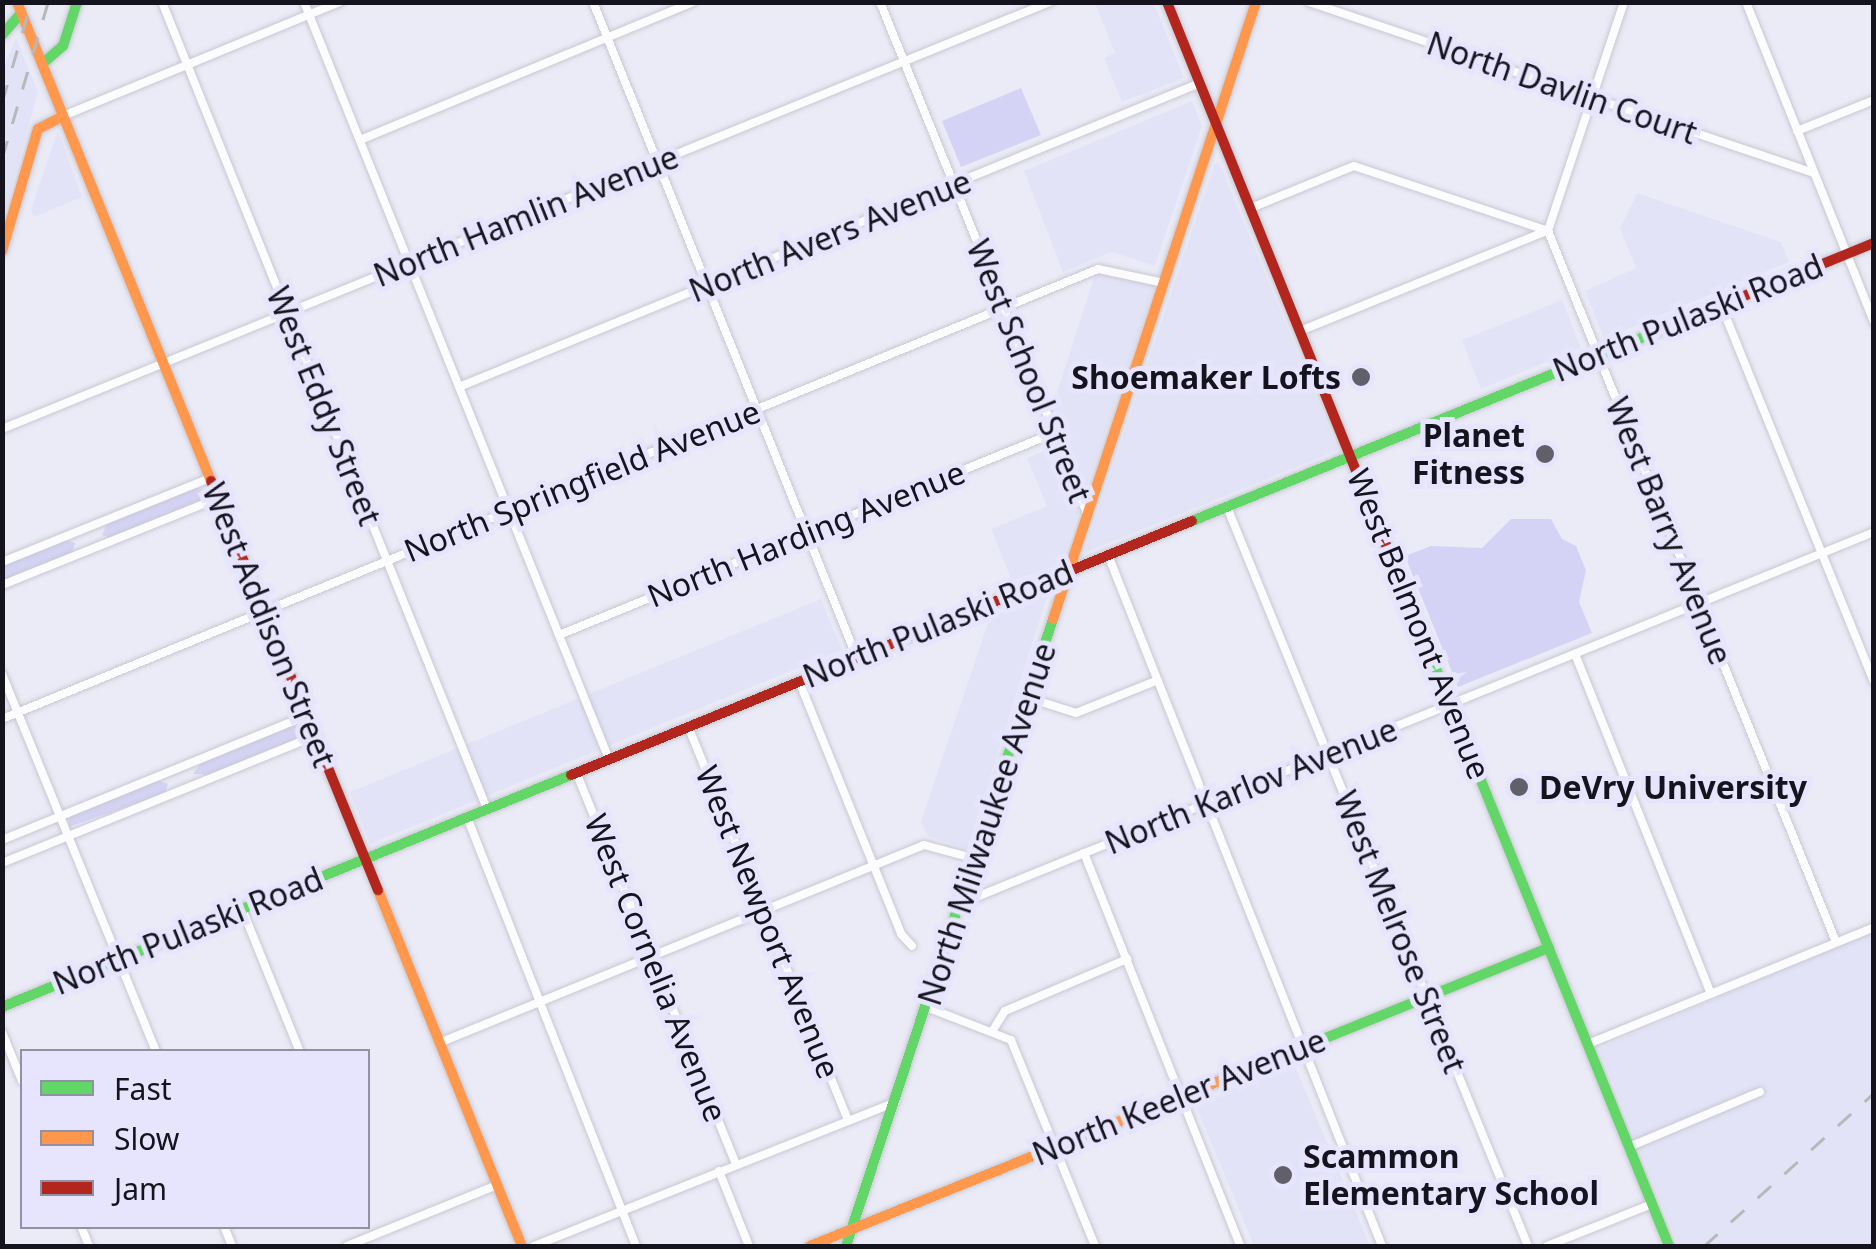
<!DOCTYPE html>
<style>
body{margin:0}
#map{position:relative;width:1876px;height:1249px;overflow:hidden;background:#ebebf7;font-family:"Noto Sans",sans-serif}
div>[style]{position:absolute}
.built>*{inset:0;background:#e3e3f8}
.green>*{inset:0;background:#d5d3f5}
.roads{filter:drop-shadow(0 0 2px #c8c8d2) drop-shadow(0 0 2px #c8c8d2)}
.street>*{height:8px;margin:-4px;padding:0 4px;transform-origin:4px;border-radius:4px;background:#fcfcfe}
.fast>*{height:10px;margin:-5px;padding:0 5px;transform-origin:5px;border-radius:5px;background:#63d668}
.slow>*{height:10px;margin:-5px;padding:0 5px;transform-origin:5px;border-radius:5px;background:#ff974d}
.jam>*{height:10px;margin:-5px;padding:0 5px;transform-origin:5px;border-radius:5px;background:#b3261e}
.rail>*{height:2.5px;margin-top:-1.25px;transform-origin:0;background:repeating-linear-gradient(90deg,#b8b8bc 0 18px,transparent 0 36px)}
.dots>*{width:28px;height:28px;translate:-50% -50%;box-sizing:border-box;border:5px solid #e6e5fd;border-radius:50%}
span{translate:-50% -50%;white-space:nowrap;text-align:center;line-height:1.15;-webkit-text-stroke:10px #e6e5fd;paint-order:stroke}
.street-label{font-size:32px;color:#15141e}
.poi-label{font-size:32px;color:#15141e;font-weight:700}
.right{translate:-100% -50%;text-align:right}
.left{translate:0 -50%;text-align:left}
.frame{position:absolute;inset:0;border:5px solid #15141e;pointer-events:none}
.legend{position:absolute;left:20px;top:1049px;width:350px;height:180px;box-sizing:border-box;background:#e6e5fd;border:2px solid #9291a4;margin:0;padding:12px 18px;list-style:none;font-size:30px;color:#15141e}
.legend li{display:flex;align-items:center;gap:20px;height:50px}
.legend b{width:50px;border:2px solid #9291a4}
</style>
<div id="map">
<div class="built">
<div style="clip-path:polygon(1095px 3px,1154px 3px,1184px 78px,1122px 102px,1104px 58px,1115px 53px)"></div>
<div style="clip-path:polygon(16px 37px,38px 92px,3px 218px,3px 70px)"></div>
<div style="clip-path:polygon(1192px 101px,1202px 126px,1155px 266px,1112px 252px,1063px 272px,1024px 171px)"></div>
<div style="clip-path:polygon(58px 130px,82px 197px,34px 217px,31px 209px)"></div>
<div style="clip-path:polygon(1219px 162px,1338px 450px,1084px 553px,1215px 163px)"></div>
<div style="clip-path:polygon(1637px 193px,1781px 242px,1789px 262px,1604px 339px,1585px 291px,1636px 268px,1620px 228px)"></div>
<div style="clip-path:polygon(1096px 271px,1155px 283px,1061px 564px,1012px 581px,991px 529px,1047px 506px,1027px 458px,1058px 445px,1048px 421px)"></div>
<div style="clip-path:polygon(1562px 300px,1581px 348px,1481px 389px,1462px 340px)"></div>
<div style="clip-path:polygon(1048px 594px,967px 849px,928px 836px,921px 822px,990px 617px)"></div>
<div style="clip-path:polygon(821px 599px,842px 650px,370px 844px,350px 792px)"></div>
<div style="clip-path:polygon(1873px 932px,1873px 1246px,1679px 1246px,1599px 1048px)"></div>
<div style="clip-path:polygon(1294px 1063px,1370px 1246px,1254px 1246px,1195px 1104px)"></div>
</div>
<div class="green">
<div style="clip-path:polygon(1021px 88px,1041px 135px,961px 167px,942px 121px)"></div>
<div style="clip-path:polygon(195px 488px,204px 489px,203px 500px,111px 538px,102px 535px,107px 523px)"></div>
<div style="clip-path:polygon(1511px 519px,1551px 519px,1562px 539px,1576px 546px,1586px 570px,1579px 602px,1592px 633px,1458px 687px,1405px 556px,1431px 546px,1482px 548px)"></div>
<div style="clip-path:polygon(66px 540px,75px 543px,72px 553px,3px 582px,3px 566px)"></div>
<div style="clip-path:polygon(293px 725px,301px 727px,300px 737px,209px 775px,193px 774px,200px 764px)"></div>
<div style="clip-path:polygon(158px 780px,168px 784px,165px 793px,69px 827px,69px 816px)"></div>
</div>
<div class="roads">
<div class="street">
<div style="left:162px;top:2px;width:870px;rotate:68.06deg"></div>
<div style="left:304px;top:2px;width:816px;rotate:68.06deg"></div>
<div style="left:593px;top:2px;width:707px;rotate:68.08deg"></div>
<div style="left:880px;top:2px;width:551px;rotate:67.95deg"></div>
<div style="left:1309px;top:2px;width:533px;rotate:18.71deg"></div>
<div style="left:1624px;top:2px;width:241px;rotate:108.4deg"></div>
<div style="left:1548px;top:231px;width:767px;rotate:67.95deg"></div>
<div style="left:1746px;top:2px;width:345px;rotate:68.2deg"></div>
<div style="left:63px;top:116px;width:300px;rotate:-22.4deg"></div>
<div style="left:1797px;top:131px;width:83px;rotate:-21.9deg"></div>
<div style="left:360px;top:140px;width:360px;rotate:-22.5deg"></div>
<div style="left:1251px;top:208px;width:111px;rotate:-22.2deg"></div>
<div style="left:1354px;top:166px;width:205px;rotate:18.5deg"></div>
<div style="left:1721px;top:305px;width:406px;rotate:67.9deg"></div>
<div style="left:1300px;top:331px;width:266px;rotate:-22.1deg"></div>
<div style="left:459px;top:387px;width:801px;rotate:-22.31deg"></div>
<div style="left:2px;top:429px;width:1132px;rotate:-22.17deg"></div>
<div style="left:1227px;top:507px;width:798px;rotate:67.84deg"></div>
<div style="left:1108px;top:555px;width:743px;rotate:68.37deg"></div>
<div style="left:2px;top:562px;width:224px;rotate:-22deg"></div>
<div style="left:2px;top:585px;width:233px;rotate:-21.9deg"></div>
<div style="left:559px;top:635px;width:535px;rotate:-22.2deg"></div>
<div style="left:1575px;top:654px;width:366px;rotate:68.2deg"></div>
<div style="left:2px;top:674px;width:408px;rotate:67.8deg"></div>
<div style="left:799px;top:681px;width:273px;rotate:68deg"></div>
<div style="left:901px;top:934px;width:16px;rotate:47deg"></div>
<div style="left:1029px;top:698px;width:49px;rotate:17.7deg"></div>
<div style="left:1076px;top:713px;width:88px;rotate:-21.9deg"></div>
<div style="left:2px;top:719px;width:1185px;rotate:-22.32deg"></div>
<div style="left:1098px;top:269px;width:67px;rotate:12deg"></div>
<div style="left:688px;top:726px;width:423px;rotate:67.9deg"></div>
<div style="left:576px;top:772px;width:423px;rotate:67.8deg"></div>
<div style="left:467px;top:817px;width:461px;rotate:68.5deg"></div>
<div style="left:2px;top:840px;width:328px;rotate:-22.2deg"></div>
<div style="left:1084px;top:853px;width:423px;rotate:68.3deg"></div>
<div style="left:2px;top:863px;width:337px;rotate:-22.1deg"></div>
<div style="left:961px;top:894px;width:14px;rotate:17deg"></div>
<div style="left:974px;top:898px;width:972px;rotate:-22.13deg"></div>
<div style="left:242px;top:909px;width:154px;rotate:67.9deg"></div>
<div style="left:926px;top:1007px;width:91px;rotate:21.2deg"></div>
<div style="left:1011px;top:1040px;width:222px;rotate:67.8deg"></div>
<div style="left:993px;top:1030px;width:22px;rotate:-58deg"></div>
<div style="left:1005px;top:1011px;width:133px;rotate:-23.1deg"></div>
<div style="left:2px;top:1032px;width:53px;rotate:67.8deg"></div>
<div style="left:439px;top:1043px;width:524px;rotate:-22.21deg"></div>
<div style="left:924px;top:845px;width:51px;rotate:14.9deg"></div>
<div style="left:1588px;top:1044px;width:309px;rotate:-22.2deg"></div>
<div style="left:1629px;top:1147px;width:142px;rotate:-22.8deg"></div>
<div style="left:719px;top:1171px;width:81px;rotate:68.2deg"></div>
<div style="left:81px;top:1226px;width:22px;rotate:68deg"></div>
<div style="left:224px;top:1226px;width:22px;rotate:68deg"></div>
<div style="left:347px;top:1246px;width:162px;rotate:-22.1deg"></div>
<div style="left:534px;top:1246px;width:389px;rotate:-21.7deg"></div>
<div style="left:1547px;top:1246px;width:113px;rotate:-21.8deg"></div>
</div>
<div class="fast">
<div style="left:2px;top:35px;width:29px;rotate:-49deg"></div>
<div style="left:42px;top:64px;width:28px;rotate:-41deg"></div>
<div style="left:63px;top:46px;width:46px;rotate:-72.3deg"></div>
<div style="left:1192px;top:521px;width:567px;rotate:-22.18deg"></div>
<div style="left:1425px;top:642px;width:651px;rotate:68deg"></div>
<div style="left:2px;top:1007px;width:614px;rotate:-22.18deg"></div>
<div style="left:1291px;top:1052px;width:278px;rotate:-22deg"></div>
<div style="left:846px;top:1246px;width:660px;rotate:-71.73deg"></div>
</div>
<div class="slow">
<div style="left:17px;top:2px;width:517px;rotate:67.95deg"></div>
<div style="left:2px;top:251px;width:127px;rotate:-73.6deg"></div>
<div style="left:38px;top:129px;width:28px;rotate:-27deg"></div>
<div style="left:1053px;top:619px;width:650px;rotate:-71.79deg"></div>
<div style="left:378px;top:890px;width:384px;rotate:68deg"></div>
<div style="left:810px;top:1246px;width:519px;rotate:-21.97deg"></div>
</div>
<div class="jam">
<div style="left:1167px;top:2px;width:690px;rotate:68.04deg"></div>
<div style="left:1717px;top:307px;width:170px;rotate:-22.2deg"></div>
<div style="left:211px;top:481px;width:442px;rotate:67.8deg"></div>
<div style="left:571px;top:775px;width:671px;rotate:-22.25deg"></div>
</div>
</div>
<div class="rail">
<div style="left:2px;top:102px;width:104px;rotate:-73.8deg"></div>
<div style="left:2px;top:158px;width:163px;rotate:-73.6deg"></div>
<div style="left:1704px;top:1246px;width:229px;rotate:-42deg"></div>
</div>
<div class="dots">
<div style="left:1361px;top:377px;background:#605f6a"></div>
<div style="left:1545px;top:454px;background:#605f6a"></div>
<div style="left:1519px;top:787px;background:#605f6a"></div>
<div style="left:1283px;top:1175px;background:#605f6a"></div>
</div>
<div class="street-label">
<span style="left:1562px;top:88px;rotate:19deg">North Davlin Court</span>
<span style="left:526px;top:216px;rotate:-22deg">North Hamlin Avenue</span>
<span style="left:830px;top:236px;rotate:-22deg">North Avers Avenue</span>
<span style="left:1688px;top:318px;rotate:-22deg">North Pulaski Road</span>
<span style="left:1029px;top:371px;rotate:68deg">West School Street</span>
<span style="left:324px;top:406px;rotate:68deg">West Eddy Street</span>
<span style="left:582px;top:481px;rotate:-22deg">North Springfield Avenue</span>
<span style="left:1669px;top:531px;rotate:68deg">West Barry Avenue</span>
<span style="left:806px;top:534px;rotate:-22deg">North Harding Avenue</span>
<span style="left:938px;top:624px;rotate:-22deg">North Pulaski Road</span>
<span style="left:1419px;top:624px;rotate:68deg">West Belmont Avenue</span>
<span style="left:269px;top:625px;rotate:68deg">West Addison Street</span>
<span style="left:1251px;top:786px;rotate:-22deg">North Karlov Avenue</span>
<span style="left:987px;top:824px;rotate:-72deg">North Milwaukee Avenue</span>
<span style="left:768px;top:922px;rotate:68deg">West Newport Avenue</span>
<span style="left:188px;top:931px;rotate:-22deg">North Pulaski Road</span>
<span style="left:1400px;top:932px;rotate:68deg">West Melrose Street</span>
<span style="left:656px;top:968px;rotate:68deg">West Cornelia Avenue</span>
<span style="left:1179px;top:1097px;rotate:-22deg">North Keeler Avenue</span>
</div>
<div class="poi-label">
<span class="right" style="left:1341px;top:377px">Shoemaker Lofts</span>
<span class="right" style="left:1525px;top:454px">Planet<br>Fitness</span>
<span class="left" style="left:1539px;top:787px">DeVry University</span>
<span class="left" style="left:1303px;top:1175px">Scammon<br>Elementary School</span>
</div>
<div class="frame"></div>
<ul class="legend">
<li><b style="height:12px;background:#63d668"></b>Fast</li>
<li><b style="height:12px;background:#ff974d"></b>Slow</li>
<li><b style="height:12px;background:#b3261e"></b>Jam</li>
</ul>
</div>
